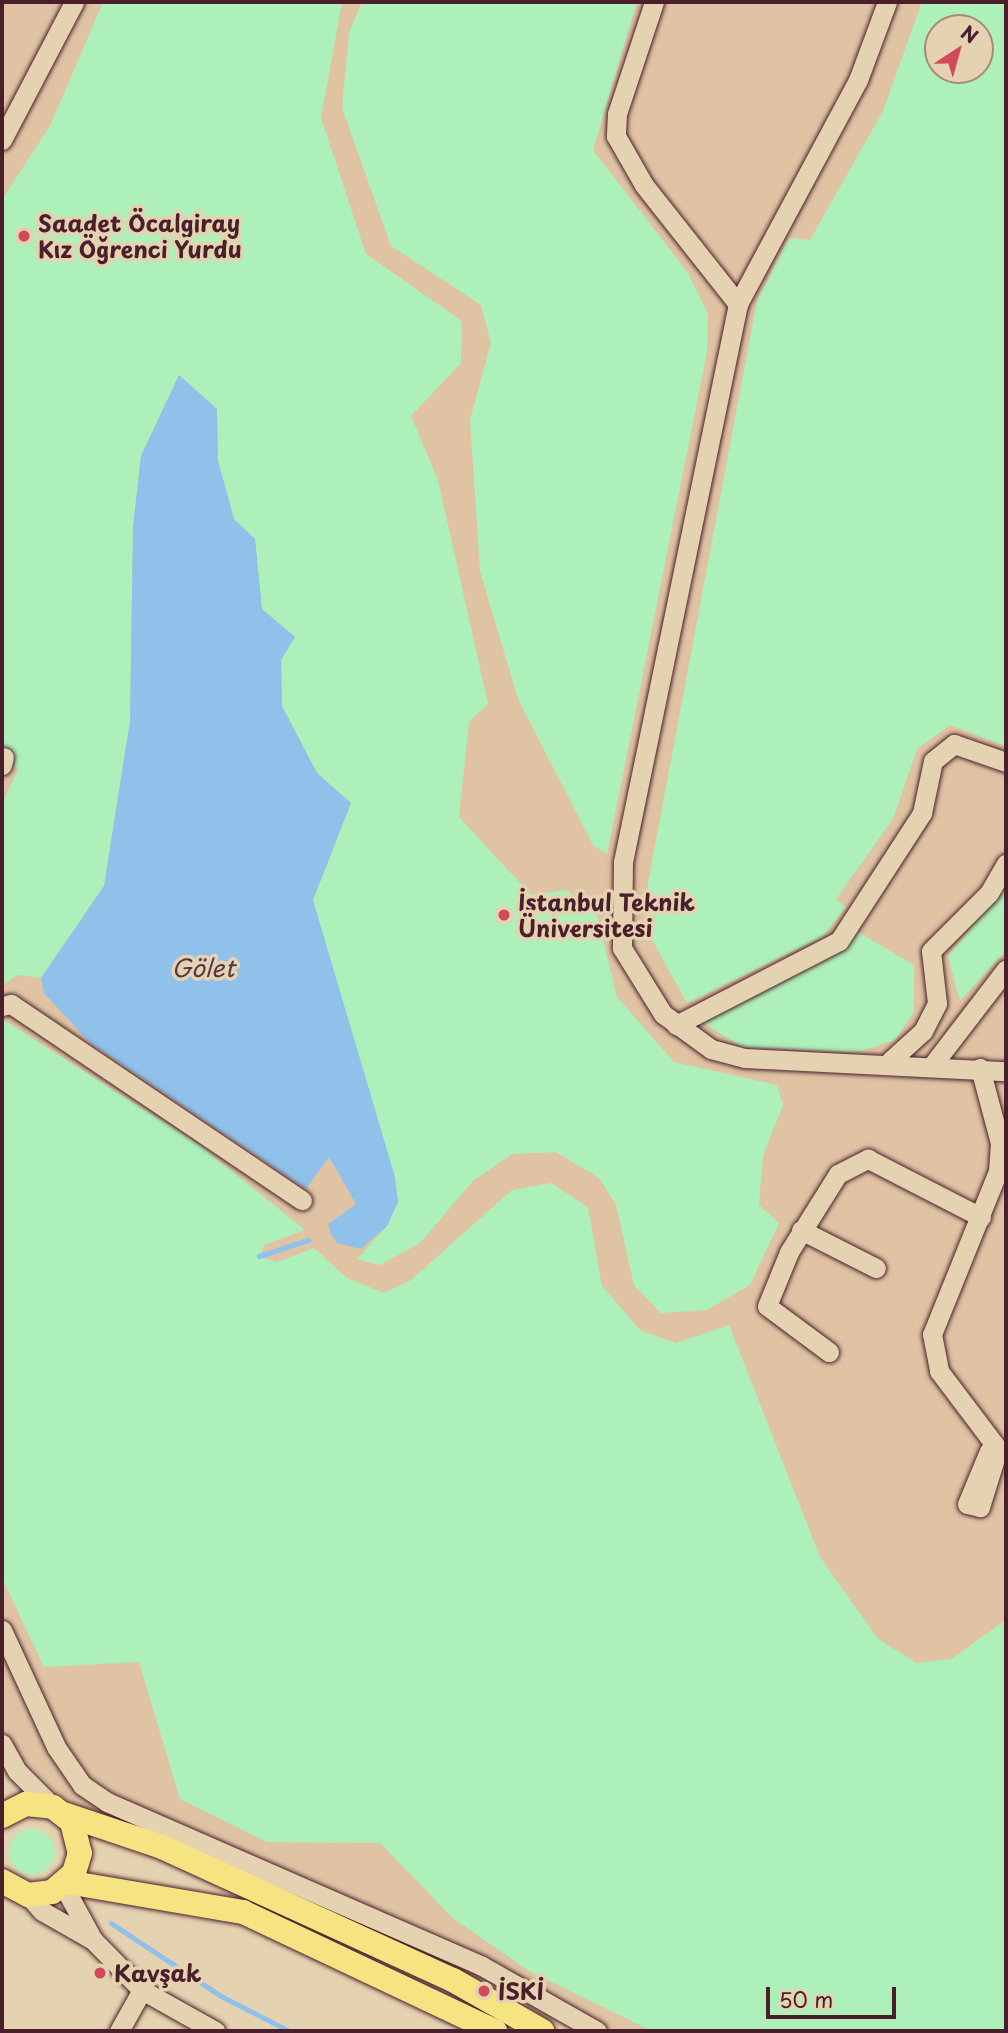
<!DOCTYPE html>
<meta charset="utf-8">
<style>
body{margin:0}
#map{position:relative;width:1008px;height:2033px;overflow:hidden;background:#e4d2b0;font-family:"Playpen Sans",sans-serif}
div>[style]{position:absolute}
.built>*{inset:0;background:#dfc3a3}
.green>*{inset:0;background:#aef0ba}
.round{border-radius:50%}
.water>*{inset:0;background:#8fc1eb}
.stream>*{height:5px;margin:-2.5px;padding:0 2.5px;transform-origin:2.5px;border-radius:2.5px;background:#8fc1eb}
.roads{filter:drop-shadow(0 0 2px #4a1f2b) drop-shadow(0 0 2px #4a1f2b)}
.minor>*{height:19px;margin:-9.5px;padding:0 9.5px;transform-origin:9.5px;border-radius:9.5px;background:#e4d2b0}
.major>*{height:24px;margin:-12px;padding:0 12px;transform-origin:12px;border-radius:12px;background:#f6e381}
.dots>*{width:19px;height:19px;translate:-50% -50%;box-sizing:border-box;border:4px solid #e4d2b0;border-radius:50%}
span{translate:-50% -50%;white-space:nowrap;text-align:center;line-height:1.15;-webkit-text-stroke:7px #e4d2b0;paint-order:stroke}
.poi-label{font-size:23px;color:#4a1f2b;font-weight:700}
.left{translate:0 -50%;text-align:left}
.water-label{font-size:24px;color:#543748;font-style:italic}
.frame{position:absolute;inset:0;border:4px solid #4a1f2b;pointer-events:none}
.north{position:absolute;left:924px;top:14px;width:70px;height:70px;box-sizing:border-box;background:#e4d2b0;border:2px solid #a68a7b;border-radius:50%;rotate:36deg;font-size:19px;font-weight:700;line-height:28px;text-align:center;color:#4a1f2b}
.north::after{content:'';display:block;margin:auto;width:24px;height:32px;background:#d1495b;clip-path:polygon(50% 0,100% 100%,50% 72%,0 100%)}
.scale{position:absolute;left:766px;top:1987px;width:130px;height:32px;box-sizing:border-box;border:4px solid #4a1f2b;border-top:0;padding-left:9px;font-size:21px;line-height:24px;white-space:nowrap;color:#4a1f2b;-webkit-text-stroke:5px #e4d2b0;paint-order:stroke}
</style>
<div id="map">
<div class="built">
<div style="clip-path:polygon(evenodd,2px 2px,1006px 2px,1006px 2031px,584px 2031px,314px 1900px,87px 1812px,60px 1796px,26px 1760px,2px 1763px,2px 2px,938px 28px,980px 28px,980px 70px,938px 70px,938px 28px)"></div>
</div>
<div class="green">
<div style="clip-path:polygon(103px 2px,342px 2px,321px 118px,366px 254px,462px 321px,461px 363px,411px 416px,438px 480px,488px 704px,469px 722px,459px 817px,531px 895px,566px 890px,596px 910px,617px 997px,674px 1062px,777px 1085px,783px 1105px,763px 1156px,759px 1205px,779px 1223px,750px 1285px,707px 1310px,661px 1313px,634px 1285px,616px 1205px,599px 1178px,556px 1152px,512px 1154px,473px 1181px,420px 1243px,380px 1265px,357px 1259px,387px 1226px,398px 1201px,313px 900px,351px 803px,317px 773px,282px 706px,281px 659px,295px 637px,262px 609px,255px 539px,234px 519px,218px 461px,217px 409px,179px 375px,141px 456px,133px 527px,130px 721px,104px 886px,41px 978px,18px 975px,2px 985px,2px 804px,18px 769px,2px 759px,2px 200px,51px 124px)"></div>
<div style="clip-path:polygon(362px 2px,637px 2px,593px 150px,688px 273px,708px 314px,707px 352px,607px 854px,593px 845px,518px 699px,480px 571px,470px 420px,491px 343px,481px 305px,391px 246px,342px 108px,349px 33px)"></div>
<div style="clip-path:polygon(evenodd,922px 2px,1006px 2px,1006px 746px,950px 725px,917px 749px,893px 819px,836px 899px,846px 907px,822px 937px,687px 1003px,649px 934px,648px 883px,757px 301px,789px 238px,810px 240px,883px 111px,922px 2px,980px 28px,980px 70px,938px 70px,938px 28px,980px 28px)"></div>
<div style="clip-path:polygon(1006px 884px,1006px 950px,960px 1001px,948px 956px)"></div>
<div style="clip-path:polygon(853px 929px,914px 965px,914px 1012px,895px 1040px,858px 1052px,742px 1047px,702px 1022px,836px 952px)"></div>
<div style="clip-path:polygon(4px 1020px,198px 1144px,305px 1230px,264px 1245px,260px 1256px,277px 1262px,314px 1248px,347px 1278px,384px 1293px,411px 1280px,512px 1190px,551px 1183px,588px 1207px,602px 1286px,640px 1330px,676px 1343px,729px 1325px,820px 1557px,878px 1639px,917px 1663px,951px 1659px,1006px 1620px,1006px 2031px,652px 2031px,529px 1971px,454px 1919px,380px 1843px,267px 1842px,180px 1799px,139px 1662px,44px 1667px,2px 1578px)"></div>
<div class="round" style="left:9px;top:1829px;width:46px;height:46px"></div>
</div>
<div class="water">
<div style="clip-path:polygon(179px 375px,217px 409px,218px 461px,234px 519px,255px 539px,262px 609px,295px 637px,281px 660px,282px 706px,317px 773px,351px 803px,313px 900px,395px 1177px,398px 1202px,387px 1226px,361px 1249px,337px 1243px,331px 1234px,328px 1224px,356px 1204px,329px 1157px,306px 1189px,89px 1042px,44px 993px,41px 978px,104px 886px,130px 721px,133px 527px,141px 456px)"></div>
</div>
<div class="stream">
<div style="left:259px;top:1256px;width:52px;rotate:-18.1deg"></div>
<div style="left:111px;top:1923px;width:132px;rotate:33.6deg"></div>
<div style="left:221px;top:1996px;width:76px;rotate:27.2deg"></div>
</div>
<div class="roads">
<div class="minor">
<div style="left:654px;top:2px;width:118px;rotate:108.3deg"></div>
<div style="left:617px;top:114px;width:22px;rotate:93deg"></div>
<div style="left:616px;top:136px;width:56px;rotate:60.3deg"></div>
<div style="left:644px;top:185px;width:152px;rotate:51.7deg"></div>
<div style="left:887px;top:2px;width:83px;rotate:110.4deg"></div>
<div style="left:858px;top:80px;width:254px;rotate:118.2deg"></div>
<div style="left:738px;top:304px;width:570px;rotate:101.65deg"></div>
<div style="left:623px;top:862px;width:86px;rotate:90.7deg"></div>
<div style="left:622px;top:948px;width:78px;rotate:58.2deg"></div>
<div style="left:663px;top:1014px;width:59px;rotate:36.1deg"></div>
<div style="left:711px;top:1049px;width:35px;rotate:15deg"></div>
<div style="left:745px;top:1058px;width:261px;rotate:2.9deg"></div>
<div style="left:2px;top:140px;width:156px;rotate:-62.4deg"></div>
<div style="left:2px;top:765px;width:8px;rotate:-76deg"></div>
<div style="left:2px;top:1006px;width:9px;rotate:-13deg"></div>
<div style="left:11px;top:1004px;width:351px;rotate:34deg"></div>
<div style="left:676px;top:1025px;width:183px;rotate:-27.3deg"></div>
<div style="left:839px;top:941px;width:153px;rotate:-57deg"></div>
<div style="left:922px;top:813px;width:53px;rotate:-78.1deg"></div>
<div style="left:933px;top:761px;width:27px;rotate:-39deg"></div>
<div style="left:954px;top:744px;width:55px;rotate:19.1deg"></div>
<div style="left:890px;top:1061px;width:45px;rotate:-42.3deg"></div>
<div style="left:923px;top:1031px;width:31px;rotate:-63deg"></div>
<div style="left:937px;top:1003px;width:52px;rotate:-96.6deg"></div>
<div style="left:931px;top:951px;width:82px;rotate:-45deg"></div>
<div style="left:989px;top:893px;width:34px;rotate:-60deg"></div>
<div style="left:934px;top:1063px;width:118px;rotate:-52.5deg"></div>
<div style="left:980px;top:1068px;width:78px;rotate:75.1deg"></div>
<div style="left:1000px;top:1143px;width:28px;rotate:94deg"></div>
<div style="left:998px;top:1171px;width:176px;rotate:112deg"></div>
<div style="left:932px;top:1334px;width:38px;rotate:79deg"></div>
<div style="left:939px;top:1371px;width:98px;rotate:52.9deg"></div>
<div style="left:998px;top:1449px;width:61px;rotate:107.2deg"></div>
<div style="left:980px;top:1507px;width:13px;rotate:-167deg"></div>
<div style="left:967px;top:1504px;width:57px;rotate:-67.5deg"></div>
<div style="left:801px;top:1230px;width:84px;rotate:26.9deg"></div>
<div style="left:829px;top:1352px;width:77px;rotate:-143.4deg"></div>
<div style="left:767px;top:1306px;width:58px;rotate:-67.8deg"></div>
<div style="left:789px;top:1252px;width:92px;rotate:-57.9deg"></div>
<div style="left:838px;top:1174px;width:34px;rotate:-27deg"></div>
<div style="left:868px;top:1159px;width:127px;rotate:27.2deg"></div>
<div style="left:2px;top:1630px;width:129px;rotate:65.2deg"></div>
<div style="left:56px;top:1747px;width:46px;rotate:55.6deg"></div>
<div style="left:82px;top:1785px;width:30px;rotate:34deg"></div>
<div style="left:107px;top:1802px;width:409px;rotate:23.6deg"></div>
<div style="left:482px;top:1966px;width:132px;rotate:29.5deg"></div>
<div style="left:2px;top:1744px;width:31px;rotate:61deg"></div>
<div style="left:17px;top:1771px;width:51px;rotate:45deg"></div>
<div style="left:63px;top:1885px;width:63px;rotate:61.4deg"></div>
<div style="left:93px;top:1940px;width:70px;rotate:45.6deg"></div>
<div style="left:142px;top:1990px;width:84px;rotate:29.3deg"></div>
<div style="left:28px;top:1895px;width:21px;rotate:49deg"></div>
<div style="left:42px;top:1911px;width:59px;rotate:29.6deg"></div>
<div style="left:119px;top:2031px;width:47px;rotate:-60.7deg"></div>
</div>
<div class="major">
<div style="left:64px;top:1814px;width:103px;rotate:18.6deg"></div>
<div style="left:162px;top:1847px;width:320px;rotate:24.6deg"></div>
<div style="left:453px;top:1980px;width:103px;rotate:29.8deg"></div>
<div style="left:2px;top:1816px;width:27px;rotate:-27deg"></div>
<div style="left:26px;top:1804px;width:27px;rotate:6deg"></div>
<div style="left:53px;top:1807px;width:24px;rotate:38deg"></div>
<div style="left:72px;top:1822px;width:32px;rotate:76deg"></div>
<div style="left:80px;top:1853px;width:21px;rotate:107deg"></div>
<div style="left:74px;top:1873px;width:29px;rotate:139deg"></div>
<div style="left:52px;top:1892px;width:24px;rotate:173deg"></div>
<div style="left:28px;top:1895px;width:30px;rotate:-152deg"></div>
<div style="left:67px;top:1882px;width:179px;rotate:9.7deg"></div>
<div style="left:243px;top:1912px;width:279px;rotate:25.3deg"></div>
</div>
</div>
<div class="dots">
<div style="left:24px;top:236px;background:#d1495b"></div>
<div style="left:504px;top:915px;background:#d1495b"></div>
<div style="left:100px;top:1973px;background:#d1495b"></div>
<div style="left:484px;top:1991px;background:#d1495b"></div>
</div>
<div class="poi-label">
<span class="left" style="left:38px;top:236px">Saadet Öcalgiray<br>Kız Öğrenci Yurdu</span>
<span class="left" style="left:518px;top:915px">İstanbul Teknik<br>Üniversitesi</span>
<span class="left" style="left:114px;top:1973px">Kavşak</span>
<span class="left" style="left:498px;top:1991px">İSKİ</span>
</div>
<div class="water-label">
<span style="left:203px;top:968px">Gölet</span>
</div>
<div class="frame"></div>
<div class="north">N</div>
<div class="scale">50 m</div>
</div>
